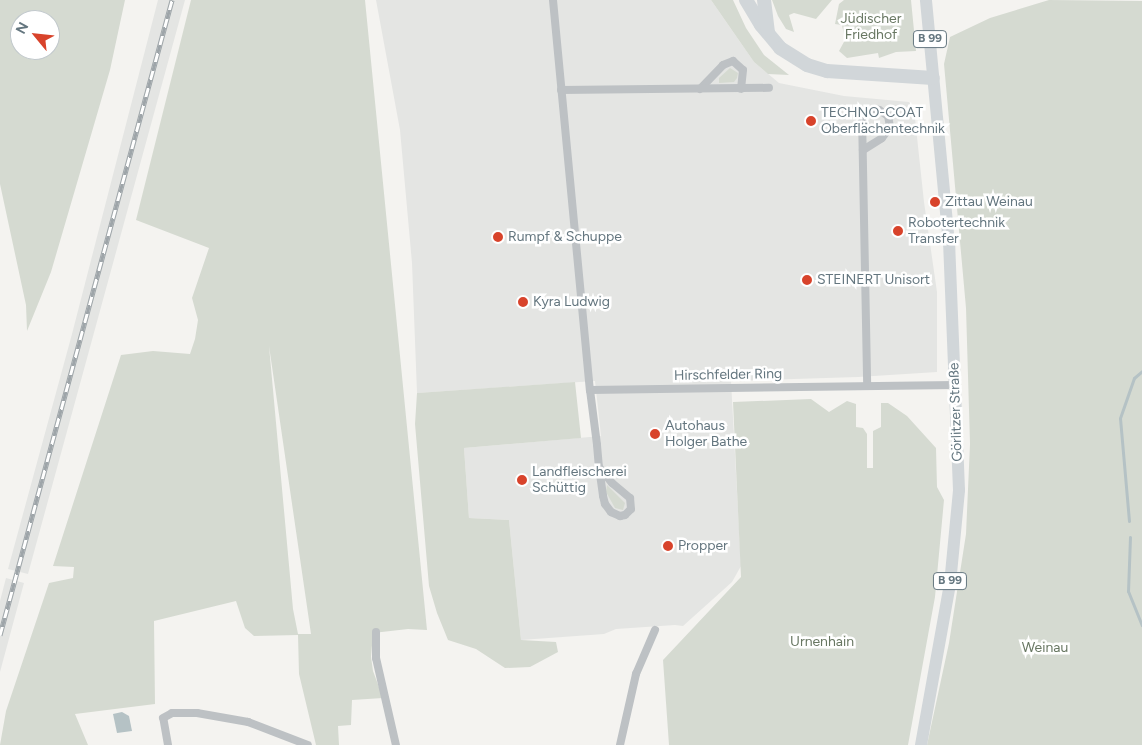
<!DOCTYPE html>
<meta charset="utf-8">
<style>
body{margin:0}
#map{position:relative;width:1142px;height:745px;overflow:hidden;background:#f4f3f0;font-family:Figtree,sans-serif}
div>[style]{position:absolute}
.built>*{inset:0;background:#e4e5e3}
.green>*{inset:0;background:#d5dad1}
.water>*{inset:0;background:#b5c2c5}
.stream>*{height:3px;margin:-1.5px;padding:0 1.5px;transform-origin:1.5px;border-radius:1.5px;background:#b5c2c5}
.minor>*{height:8px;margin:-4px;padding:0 4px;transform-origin:4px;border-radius:4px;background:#bdc1c4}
.primary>*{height:12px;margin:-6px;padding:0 6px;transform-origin:6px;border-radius:6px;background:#d1d6d9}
.trunk>*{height:14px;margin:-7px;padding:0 7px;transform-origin:7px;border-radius:7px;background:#d1d6d9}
.rail>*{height:5px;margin-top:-2.5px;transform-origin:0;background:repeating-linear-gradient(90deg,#fff 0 9px,#9ea5a9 0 18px);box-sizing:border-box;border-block:1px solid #9ea5a9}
.dots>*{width:14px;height:14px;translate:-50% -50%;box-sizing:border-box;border:2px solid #fff;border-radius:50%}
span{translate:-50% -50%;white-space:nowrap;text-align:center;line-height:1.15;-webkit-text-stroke:5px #fff;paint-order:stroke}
.shield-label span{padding:1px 4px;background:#fff;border:1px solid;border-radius:4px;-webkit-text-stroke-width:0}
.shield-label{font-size:12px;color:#64767f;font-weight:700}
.park-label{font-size:14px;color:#687762}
.poi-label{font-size:14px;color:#64767f}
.left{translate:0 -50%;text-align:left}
.street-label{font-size:14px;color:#64767f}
.north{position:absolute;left:10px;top:10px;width:50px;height:50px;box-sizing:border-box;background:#fff;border:1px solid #c1c8cc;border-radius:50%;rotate:298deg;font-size:14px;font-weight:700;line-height:20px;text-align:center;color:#64767f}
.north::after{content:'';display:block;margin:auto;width:18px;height:22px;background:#d8432b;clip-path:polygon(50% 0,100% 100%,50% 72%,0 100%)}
</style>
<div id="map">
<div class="built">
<div style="clip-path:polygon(158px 0,185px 0,28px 574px,8px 569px,72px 334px)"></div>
<div style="clip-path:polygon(376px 0,711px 0,754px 62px,779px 83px,844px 96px,909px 102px,914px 109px,924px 202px,937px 292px,937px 372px,858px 377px,731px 381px,741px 566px,732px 582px,683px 626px,675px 625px,616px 629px,604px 634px,521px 640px,509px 520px,469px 518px,464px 448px,601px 436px,595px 381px,417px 393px,412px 263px,400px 130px)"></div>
<div style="clip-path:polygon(6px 578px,24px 583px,0 672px,0 601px)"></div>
</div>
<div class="green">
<div style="clip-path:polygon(evenodd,0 0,125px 0,110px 70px,51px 272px,27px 331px,26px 305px,0 184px,0 0,20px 20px,50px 20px,50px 50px,20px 50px,20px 20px)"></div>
<div style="clip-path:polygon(evenodd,191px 0,365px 0,427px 630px,408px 629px,373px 633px,371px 657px,373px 671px,383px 698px,352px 700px,351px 725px,338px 726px,339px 745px,316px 745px,299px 674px,298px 635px,254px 636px,245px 628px,236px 601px,154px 621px,155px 704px,75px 714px,88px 745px,0 745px,6px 711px,49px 583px,73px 578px,74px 567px,53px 566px,121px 355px,153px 351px,190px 354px,195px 339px,198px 320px,192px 298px,209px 248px,136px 220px,191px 0,269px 346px,311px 634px,298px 634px,293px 609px,269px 346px)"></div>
<div style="clip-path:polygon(711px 0,733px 0,746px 28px,764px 55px,789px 75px,768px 74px,754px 62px)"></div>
<div style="clip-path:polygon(772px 0,832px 0,816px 19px,794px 13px,789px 15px,794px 32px,786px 29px,778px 16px)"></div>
<div style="clip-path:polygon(844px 0,911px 0,916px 51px,896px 52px,879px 58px,878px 53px,847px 58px,839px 51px,845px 40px,842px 25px,835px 24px,839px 4px)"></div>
<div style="clip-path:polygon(1049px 0,1142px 1px,1142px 745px,927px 745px,949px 643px,966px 534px,970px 444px,966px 308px,944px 64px,950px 37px,990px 18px)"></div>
<div style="clip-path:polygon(730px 68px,738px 73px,737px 78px,734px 82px,719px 83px,719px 78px)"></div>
<div style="clip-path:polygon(575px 382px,581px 438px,464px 448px,469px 518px,509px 520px,521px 640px,556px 642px,558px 652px,530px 667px,505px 668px,476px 649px,448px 640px,437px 613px,429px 586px,415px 424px,417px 393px)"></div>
<div style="clip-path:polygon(811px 399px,829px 412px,847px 401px,856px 404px,856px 427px,863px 428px,867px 434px,867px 468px,873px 468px,873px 431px,881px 427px,881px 403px,888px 403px,907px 416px,936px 448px,937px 487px,944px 500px,935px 597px,908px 745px,669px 745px,663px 660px,741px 577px,733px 402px)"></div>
<div style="clip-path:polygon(607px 485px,625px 503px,623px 510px,615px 508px,606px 492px)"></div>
</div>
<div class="water">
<div style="clip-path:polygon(122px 712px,129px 716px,132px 731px,117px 733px,113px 714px)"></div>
</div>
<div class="stream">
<div style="left:1129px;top:521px;width:103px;rotate:-95deg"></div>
<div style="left:1120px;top:418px;width:42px;rotate:-70.7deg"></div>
<div style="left:1134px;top:378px;width:11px;rotate:-41deg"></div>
<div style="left:1130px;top:537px;width:54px;rotate:92.1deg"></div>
<div style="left:1128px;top:591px;width:37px;rotate:68deg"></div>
</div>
<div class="minor">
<div style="left:553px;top:0;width:392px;rotate:84.6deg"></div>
<div style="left:590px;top:390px;width:55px;rotate:82.7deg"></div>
<div style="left:597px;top:445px;width:22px;rotate:85deg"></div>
<div style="left:599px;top:467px;width:29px;rotate:82deg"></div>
<div style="left:603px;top:496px;width:8px;rotate:76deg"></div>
<div style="left:605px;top:504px;width:10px;rotate:53deg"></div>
<div style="left:611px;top:512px;width:10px;rotate:24deg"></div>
<div style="left:620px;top:516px;width:5px;rotate:-11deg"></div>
<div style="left:625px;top:515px;width:8px;rotate:-45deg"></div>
<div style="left:631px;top:509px;width:11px;rotate:-95deg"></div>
<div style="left:630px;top:498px;width:23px;rotate:-140deg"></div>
<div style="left:612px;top:483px;width:21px;rotate:-129deg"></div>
<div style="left:700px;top:89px;width:33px;rotate:-46deg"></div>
<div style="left:723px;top:65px;width:11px;rotate:-22deg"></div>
<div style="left:733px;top:61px;width:13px;rotate:42deg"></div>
<div style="left:743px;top:70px;width:19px;rotate:96deg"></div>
<div style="left:561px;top:90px;width:208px;rotate:-0.6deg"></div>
<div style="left:863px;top:150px;width:22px;rotate:-32deg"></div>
<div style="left:882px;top:138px;width:14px;rotate:-54deg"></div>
<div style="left:890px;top:127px;width:11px;rotate:-100deg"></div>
<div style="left:888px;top:116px;width:11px;rotate:-146deg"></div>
<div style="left:879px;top:110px;width:6px;rotate:-171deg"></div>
<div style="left:873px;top:109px;width:13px;rotate:151deg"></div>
<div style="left:862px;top:115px;width:270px;rotate:88.9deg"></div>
<div style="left:590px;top:390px;width:365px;rotate:-0.8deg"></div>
<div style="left:376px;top:632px;width:26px;rotate:90deg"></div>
<div style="left:376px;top:658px;width:89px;rotate:77.1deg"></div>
<div style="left:168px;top:745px;width:27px;rotate:-100deg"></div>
<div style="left:163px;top:718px;width:10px;rotate:-29deg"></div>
<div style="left:172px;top:713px;width:25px"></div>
<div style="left:197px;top:713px;width:52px;rotate:10deg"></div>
<div style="left:248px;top:722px;width:64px;rotate:21deg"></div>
<div style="left:620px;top:745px;width:73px;rotate:-77.3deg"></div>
<div style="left:636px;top:674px;width:48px;rotate:-66.6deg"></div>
</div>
<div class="primary">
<div style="left:921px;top:745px;width:164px;rotate:-79.8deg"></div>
<div style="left:950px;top:584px;width:94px;rotate:-84.5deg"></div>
<div style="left:959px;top:490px;width:246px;rotate:-92.3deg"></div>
<div style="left:949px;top:244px;width:245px;rotate:-95.4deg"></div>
</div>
<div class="trunk">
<div style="left:746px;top:0;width:29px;rotate:59deg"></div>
<div style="left:761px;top:25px;width:30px;rotate:50deg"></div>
<div style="left:780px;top:48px;width:32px;rotate:32deg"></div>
<div style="left:807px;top:65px;width:21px;rotate:17deg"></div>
<div style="left:827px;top:71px;width:106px;rotate:3.8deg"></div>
<div style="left:764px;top:0;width:31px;rotate:83deg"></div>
</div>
<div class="rail">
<div style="left:0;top:635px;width:658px;rotate:-74.84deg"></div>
</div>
<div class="dots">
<div style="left:811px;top:121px;background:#d8432b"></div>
<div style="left:935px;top:202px;background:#d8432b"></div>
<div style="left:898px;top:231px;background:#d8432b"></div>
<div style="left:498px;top:237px;background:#d8432b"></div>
<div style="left:807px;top:280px;background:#d8432b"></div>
<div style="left:523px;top:302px;background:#d8432b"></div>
<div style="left:655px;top:434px;background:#d8432b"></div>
<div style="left:522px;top:480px;background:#d8432b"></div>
<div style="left:668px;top:546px;background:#d8432b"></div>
</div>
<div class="shield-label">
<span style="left:930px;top:39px">B 99</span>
<span style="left:950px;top:581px">B 99</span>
</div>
<div class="park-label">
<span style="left:871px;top:27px">Jüdischer<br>Friedhof</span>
<span style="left:822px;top:642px">Urnenhain</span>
<span style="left:1045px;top:648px">Weinau</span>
</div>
<div class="poi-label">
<span class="left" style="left:821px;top:121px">TECHNO-COAT<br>Oberflächentechnik</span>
<span class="left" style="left:945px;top:202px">Zittau Weinau</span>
<span class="left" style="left:908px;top:231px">Robotertechnik<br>Transfer</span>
<span class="left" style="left:508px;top:237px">Rumpf &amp; Schuppe</span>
<span class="left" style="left:817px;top:280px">STEINERT Unisort</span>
<span class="left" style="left:533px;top:302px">Kyra Ludwig</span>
<span class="left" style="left:665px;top:434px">Autohaus<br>Holger Bathe</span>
<span class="left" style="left:532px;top:480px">Landfleischerei<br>Schüttig</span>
<span class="left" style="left:678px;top:546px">Propper</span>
</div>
<div class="street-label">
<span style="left:728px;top:375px;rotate:-1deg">Hirschfelder Ring</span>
<span style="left:956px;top:412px;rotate:-92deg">Görlitzer Straße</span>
</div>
<div class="north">N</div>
</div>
